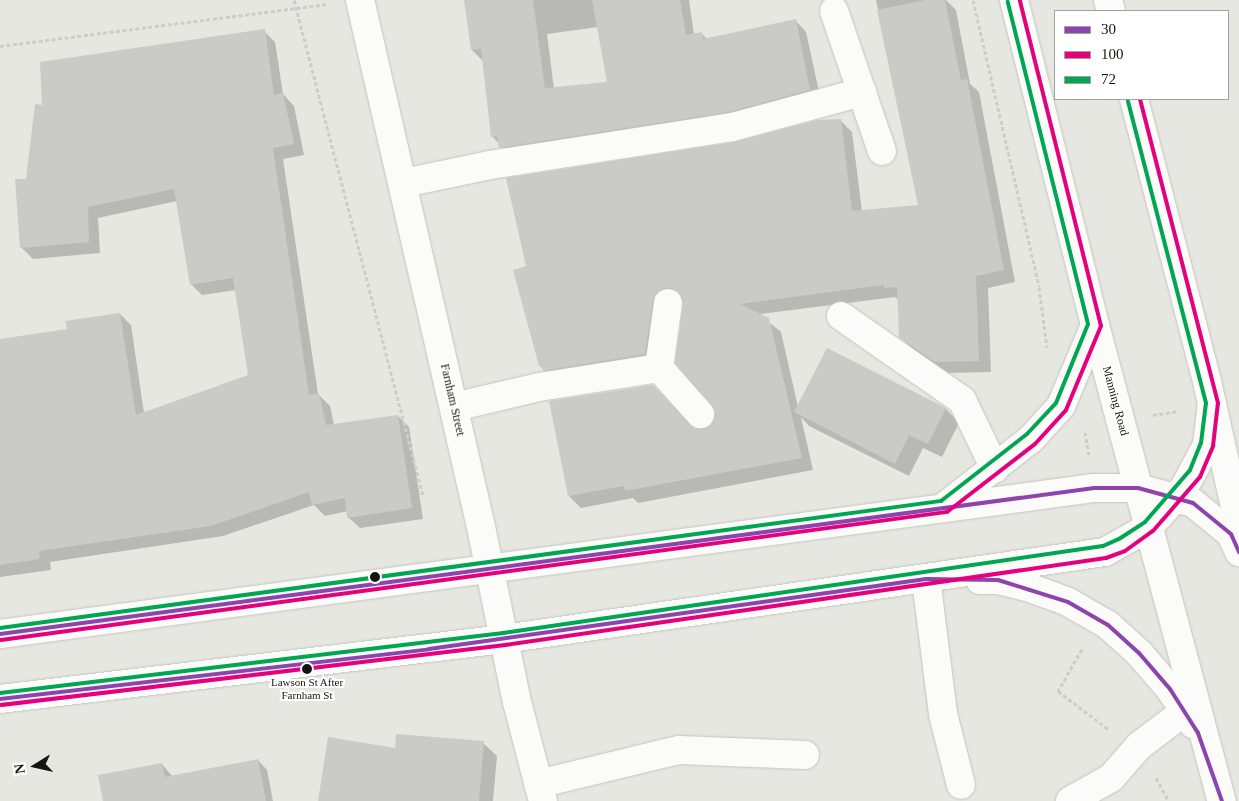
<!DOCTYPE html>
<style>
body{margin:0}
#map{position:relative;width:1239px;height:801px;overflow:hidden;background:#e7e7e1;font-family:Georgia,serif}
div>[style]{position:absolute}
.shadow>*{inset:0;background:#0003}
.building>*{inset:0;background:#cacac6}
.path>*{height:3px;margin-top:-1.5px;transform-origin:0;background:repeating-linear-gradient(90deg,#cdcdcb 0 4px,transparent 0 6.5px)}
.roads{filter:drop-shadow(0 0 1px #c5c5c0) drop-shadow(0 0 1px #c5c5c0)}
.minor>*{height:28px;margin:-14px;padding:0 14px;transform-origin:14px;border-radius:14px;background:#fbfbfa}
.major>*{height:28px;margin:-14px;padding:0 14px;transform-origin:14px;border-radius:14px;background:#fbfbfa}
.bus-1>*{height:4px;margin:-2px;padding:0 2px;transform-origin:2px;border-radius:2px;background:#8e44ad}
.bus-2>*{height:4px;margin:-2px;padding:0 2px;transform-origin:2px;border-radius:2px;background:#e5007d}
.bus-3>*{height:4px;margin:-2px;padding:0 2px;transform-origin:2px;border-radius:2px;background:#00a651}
.dots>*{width:14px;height:14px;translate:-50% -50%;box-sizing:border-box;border:2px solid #fff;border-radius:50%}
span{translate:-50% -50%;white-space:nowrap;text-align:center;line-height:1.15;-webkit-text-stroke:4px #fff;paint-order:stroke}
.bus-label{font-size:11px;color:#141410}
.street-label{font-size:12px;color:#141410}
.legend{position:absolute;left:1054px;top:10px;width:175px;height:90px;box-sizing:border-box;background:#fff;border:1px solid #a1a19f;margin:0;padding:6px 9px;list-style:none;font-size:15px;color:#141410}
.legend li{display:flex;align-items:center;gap:10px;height:25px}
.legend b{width:25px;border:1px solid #a1a19f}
.north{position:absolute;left:10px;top:741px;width:50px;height:50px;-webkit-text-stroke:4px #fff;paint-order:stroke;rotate:260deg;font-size:14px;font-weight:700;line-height:20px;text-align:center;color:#141410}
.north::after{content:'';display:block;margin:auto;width:18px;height:22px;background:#141410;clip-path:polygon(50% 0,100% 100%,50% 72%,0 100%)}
</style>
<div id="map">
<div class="shadow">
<div style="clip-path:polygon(evenodd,465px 0,689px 0,694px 35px,701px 33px,707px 39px,795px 20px,806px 32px,821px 101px,512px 158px,492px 136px,483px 61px,472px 50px,465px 0,598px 27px,608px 83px,554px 89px,547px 34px,598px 27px)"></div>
<div style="clip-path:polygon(876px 0,946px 0,956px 10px,970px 84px,979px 92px,1015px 282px,988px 288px,991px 372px,948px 373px,913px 349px,900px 337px,899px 300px,895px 297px,759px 314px,781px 332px,798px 407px,828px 349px,946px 409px,959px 423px,942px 457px,923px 448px,909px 476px,809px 426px,801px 417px,813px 470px,638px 503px,633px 498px,581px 508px,569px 496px,695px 430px,711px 427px,717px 410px,683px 301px,675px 300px,657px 366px,556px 382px,540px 366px,527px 267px,735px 144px,840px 120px,852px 132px,862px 211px,920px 206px)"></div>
<div style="clip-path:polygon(264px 31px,275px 42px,283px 94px,294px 106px,304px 155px,283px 159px,318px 394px,330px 406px,334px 425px,398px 416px,409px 427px,423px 519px,360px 528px,348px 517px,348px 511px,325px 516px,314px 505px,223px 536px,50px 562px,51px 570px,0 577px,0 340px,68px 330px,120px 314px,131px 325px,144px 413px,249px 376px,236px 290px,202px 295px,191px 284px,177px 201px,98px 218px,100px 253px,33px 259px,21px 247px,27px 180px,44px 106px)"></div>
<div style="clip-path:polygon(483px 743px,497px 756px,493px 801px,319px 801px,396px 750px)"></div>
<div style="clip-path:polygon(258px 760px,267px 770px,273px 801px,104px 801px,162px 764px,172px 776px)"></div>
</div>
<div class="building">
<div style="clip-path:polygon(464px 0,533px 0,545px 88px,607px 82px,592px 0,680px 0,686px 35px,702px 32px,703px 39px,796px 19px,810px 90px,729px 112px,499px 148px,497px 136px,491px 137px,481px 49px,471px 50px)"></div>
<div style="clip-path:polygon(925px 0,945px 0,961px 80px,967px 79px,1004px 270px,976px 276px,979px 361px,935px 362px,899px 337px,897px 287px,884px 288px,884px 285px,740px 304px,769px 318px,802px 458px,625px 491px,624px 486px,568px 496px,549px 401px,653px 385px,695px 429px,710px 426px,715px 411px,675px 363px,683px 305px,682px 297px,671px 288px,662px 289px,653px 300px,645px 354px,543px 371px,542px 366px,539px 366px,513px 270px,526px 266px,506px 178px,734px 142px,817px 120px,841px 119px,852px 211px,918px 205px,877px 10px)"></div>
<div style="clip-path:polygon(265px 29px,274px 95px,283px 93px,294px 144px,273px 148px,309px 395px,319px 393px,326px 425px,398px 415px,412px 508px,347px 518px,345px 498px,312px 505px,309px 492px,211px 526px,39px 551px,40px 559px,0 565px,0 339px,67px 329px,65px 321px,120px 313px,136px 415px,248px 375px,233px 278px,190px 285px,174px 189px,88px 207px,89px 242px,20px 248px,15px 179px,26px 179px,35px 104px,42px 105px,40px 62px)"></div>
<div style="clip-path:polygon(827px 348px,946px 408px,928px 444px,909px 435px,895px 464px,794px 412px)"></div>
<div style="clip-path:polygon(396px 734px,484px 741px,479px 801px,318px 801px,328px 737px,395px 748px)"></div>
<div style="clip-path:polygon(258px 759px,266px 801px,103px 801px,98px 775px,162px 763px,165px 777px)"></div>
</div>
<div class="path">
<div style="left:294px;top:0;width:513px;rotate:75.42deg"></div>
<div style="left:973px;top:0;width:294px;rotate:77deg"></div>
<div style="left:1039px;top:287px;width:61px;rotate:82.4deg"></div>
<div style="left:0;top:46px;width:329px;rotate:-7.3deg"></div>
<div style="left:1153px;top:415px;width:24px;rotate:-9deg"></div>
<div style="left:1085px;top:432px;width:23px;rotate:80deg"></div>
<div style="left:1082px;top:649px;width:48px;rotate:119.7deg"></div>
<div style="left:1058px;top:691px;width:63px;rotate:37.2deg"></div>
<div style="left:1156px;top:778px;width:26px;rotate:61deg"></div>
</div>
<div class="roads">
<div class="minor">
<div style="left:360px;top:0;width:541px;rotate:77.07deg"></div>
<div style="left:481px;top:527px;width:179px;rotate:78.4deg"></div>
<div style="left:517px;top:702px;width:102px;rotate:75.3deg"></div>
<div style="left:834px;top:11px;width:148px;rotate:71.1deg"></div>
<div style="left:404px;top:183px;width:88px;rotate:-11.8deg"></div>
<div style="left:490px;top:165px;width:245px;rotate:-8.9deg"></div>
<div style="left:732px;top:127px;width:135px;rotate:-15.1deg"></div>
<div style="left:668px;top:303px;width:66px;rotate:97.9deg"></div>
<div style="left:659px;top:368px;width:62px;rotate:48.3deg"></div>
<div style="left:841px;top:316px;width:147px;rotate:34.8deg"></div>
<div style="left:962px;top:400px;width:76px;rotate:64.4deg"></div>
<div style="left:454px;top:407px;width:87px;rotate:-13.2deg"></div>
<div style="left:539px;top:387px;width:121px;rotate:-9deg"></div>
<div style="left:926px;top:579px;width:136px;rotate:82.8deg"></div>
<div style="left:943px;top:714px;width:73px;rotate:75.8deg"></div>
<div style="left:538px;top:784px;width:145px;rotate:-13.6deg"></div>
<div style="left:679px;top:750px;width:126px;rotate:2.3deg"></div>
<div style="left:1070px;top:801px;width:47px;rotate:-29.3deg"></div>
<div style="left:1111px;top:778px;width:43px;rotate:-48.8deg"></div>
<div style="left:1139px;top:746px;width:58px;rotate:-37.3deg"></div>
</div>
<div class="major">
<div style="left:1014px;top:0;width:335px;rotate:76deg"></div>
<div style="left:1095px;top:325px;width:493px;rotate:75.1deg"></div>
<div style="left:1108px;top:0;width:11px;rotate:75deg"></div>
<div style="left:1134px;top:99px;width:296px;rotate:75.5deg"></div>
<div style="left:1208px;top:386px;width:142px;rotate:77.4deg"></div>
<div style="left:945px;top:506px;width:109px;rotate:-37.9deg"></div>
<div style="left:1031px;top:439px;width:45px;rotate:-47.7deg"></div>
<div style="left:1061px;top:406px;width:88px;rotate:-67.2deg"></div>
<div style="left:980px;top:580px;width:18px"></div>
<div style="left:998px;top:580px;width:36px;rotate:14deg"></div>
<div style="left:1033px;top:589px;width:37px;rotate:20deg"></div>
<div style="left:1068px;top:602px;width:46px;rotate:29.9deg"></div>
<div style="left:1108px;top:625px;width:42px;rotate:42.1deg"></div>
<div style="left:1139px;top:653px;width:48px;rotate:49.3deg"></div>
<div style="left:1170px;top:689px;width:42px;rotate:56.7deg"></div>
<div style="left:0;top:634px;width:1104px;rotate:-7.6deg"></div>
<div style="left:1094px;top:488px;width:44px"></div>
<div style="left:1138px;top:488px;width:57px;rotate:15.3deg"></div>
<div style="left:1193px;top:503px;width:49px;rotate:39.2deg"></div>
<div style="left:1231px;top:534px;width:20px;rotate:66deg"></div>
<div style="left:0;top:699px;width:508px;rotate:-6.79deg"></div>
<div style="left:504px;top:639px;width:607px;rotate:-8.24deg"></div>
<div style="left:1105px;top:552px;width:51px;rotate:-29.6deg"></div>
<div style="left:1149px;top:527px;width:52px;rotate:-48.1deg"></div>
<div style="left:1184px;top:488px;width:49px;rotate:-61.9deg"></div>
<div style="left:1207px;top:445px;width:42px;rotate:-83.2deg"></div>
</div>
</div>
<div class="bus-1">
<div style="left:0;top:634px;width:1104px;rotate:-7.6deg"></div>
<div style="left:1094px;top:488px;width:44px"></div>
<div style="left:1138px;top:488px;width:57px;rotate:15.3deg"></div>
<div style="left:1193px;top:503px;width:49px;rotate:39.2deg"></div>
<div style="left:1231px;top:534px;width:20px;rotate:66deg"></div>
<div style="left:0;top:699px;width:432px;rotate:-6.6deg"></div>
<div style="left:429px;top:649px;width:502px;rotate:-8.02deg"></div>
<div style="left:926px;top:579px;width:72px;rotate:0.8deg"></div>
<div style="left:998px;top:580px;width:73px;rotate:17.4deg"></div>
<div style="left:1068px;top:602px;width:46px;rotate:29.9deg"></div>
<div style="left:1108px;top:625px;width:42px;rotate:42.1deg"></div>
<div style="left:1139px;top:653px;width:48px;rotate:49.3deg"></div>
<div style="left:1170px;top:689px;width:52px;rotate:57.5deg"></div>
<div style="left:1198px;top:733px;width:72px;rotate:70.6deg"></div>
</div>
<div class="bus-2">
<div style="left:1px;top:640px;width:955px;rotate:-7.71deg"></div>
<div style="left:947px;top:512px;width:111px;rotate:-37.7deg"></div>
<div style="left:1035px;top:444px;width:46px;rotate:-47.6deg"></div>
<div style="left:1066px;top:410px;width:91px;rotate:-67.4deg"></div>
<div style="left:1101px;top:326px;width:336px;rotate:-104deg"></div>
<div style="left:1px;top:705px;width:508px;rotate:-6.79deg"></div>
<div style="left:505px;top:645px;width:607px;rotate:-8.24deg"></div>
<div style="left:1106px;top:558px;width:20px;rotate:-20deg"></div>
<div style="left:1125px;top:551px;width:34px;rotate:-36deg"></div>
<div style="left:1153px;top:531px;width:72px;rotate:-49deg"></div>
<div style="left:1200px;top:477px;width:34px;rotate:-67deg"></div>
<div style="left:1213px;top:446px;width:43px;rotate:-83.4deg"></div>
<div style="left:1218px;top:403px;width:314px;rotate:-104.4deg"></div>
</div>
<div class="bus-3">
<div style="left:0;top:628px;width:950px;rotate:-7.69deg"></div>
<div style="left:941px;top:501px;width:109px;rotate:-37.9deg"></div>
<div style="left:1027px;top:434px;width:42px;rotate:-46.9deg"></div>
<div style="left:1056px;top:403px;width:85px;rotate:-67.9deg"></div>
<div style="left:1088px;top:324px;width:332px;rotate:-104deg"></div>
<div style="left:0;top:693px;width:507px;rotate:-6.8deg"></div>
<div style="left:503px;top:633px;width:606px;rotate:-8.25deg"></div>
<div style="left:1103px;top:546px;width:17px;rotate:-24deg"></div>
<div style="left:1119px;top:539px;width:31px;rotate:-33deg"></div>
<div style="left:1145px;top:522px;width:69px;rotate:-49.1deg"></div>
<div style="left:1190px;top:470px;width:29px;rotate:-68deg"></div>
<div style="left:1201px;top:443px;width:40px;rotate:-82.9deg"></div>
<div style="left:1206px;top:403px;width:312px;rotate:-104.5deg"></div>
</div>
<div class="dots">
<div style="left:375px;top:577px;background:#141410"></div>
<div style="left:307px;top:669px;background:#141410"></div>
</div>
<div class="bus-label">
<span style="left:307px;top:689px">Lawson St After<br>Farnham St</span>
</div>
<div class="street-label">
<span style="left:452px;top:400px;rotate:77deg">Farnham Street</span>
<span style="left:1115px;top:401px;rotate:75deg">Manning Road</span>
</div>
<ul class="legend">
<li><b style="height:6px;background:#8e44ad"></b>30</li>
<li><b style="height:6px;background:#e5007d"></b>100</li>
<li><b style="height:6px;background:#00a651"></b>72</li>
</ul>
<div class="north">N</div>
</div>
